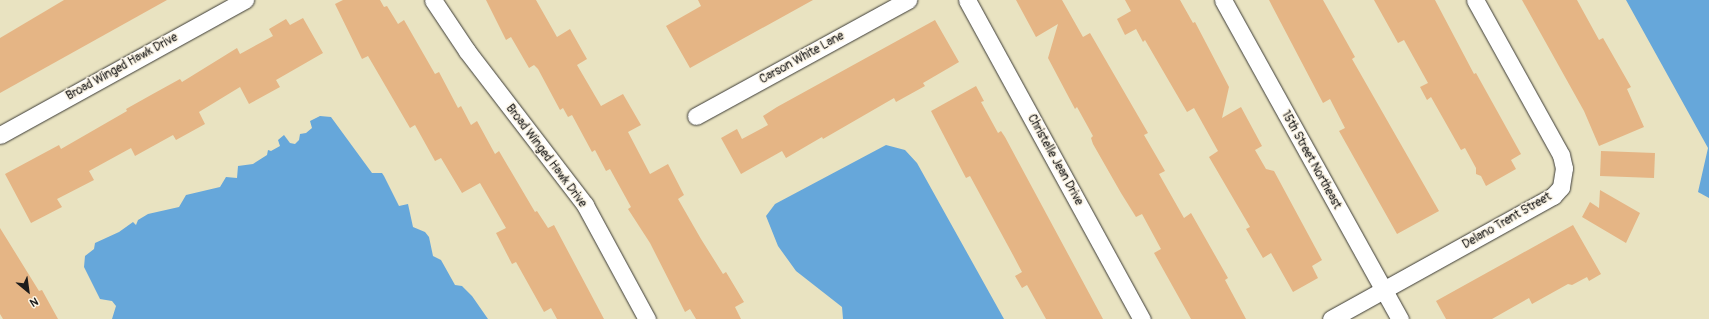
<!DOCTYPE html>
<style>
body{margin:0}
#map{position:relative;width:1709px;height:319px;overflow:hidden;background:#e9e3c1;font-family:Pangolin,sans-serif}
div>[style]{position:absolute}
.water>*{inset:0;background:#66a7da}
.building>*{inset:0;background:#e5b585}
.roads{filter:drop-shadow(0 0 1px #3b3a35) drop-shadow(0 0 1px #3b3a35)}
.minor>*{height:17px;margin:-8.5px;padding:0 8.5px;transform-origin:8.5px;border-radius:8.5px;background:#fff}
span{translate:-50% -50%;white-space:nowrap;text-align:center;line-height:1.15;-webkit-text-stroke:3px #fcf5e5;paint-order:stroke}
.street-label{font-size:12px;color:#1c1c1c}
.north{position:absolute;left:8px;top:271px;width:40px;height:40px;-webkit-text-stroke:3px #fcf5e5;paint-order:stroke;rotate:151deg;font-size:11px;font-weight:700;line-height:16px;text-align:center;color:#1c1c1c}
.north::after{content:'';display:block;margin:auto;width:14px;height:18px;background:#1c1c1c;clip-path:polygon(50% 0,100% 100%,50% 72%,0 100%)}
</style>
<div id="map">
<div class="water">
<div style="clip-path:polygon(1626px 0,1709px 0,1709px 198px,1698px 192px,1708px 148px)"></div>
<div style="clip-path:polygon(320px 116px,331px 117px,372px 173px,382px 173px,384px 176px,399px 206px,408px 204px,413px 227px,425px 232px,429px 237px,433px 256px,441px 260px,455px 285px,462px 286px,472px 296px,488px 319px,112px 319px,116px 306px,112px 301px,100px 299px,84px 267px,85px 256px,94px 249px,95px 243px,119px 232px,133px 222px,136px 225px,138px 220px,148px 214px,179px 207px,186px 195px,220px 187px,226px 177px,237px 178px,238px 166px,253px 164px,267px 155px,268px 150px,271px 151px,280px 146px,278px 140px,284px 135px,290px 143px,295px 144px,299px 140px,300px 134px,306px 133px,312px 128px,310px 121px)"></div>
<div style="clip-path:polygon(886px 145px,905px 150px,917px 163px,1004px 319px,843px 319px,842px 307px,796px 271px,778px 246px,766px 216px,775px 204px)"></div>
</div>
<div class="building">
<div style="clip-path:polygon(64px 0,167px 0,0 93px,0 38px)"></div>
<div style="clip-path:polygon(343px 0,380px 0,384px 7px,387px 6px,398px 24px,404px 20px,435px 74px,439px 72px,458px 108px,461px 106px,471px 125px,477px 121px,495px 154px,499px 151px,535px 212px,537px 211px,548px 228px,554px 225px,604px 319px,557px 319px,551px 308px,544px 312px,516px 262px,512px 264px,496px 233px,506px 228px,480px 183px,462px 193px,441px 158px,435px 161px,415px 125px,410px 128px,368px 56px,362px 59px,361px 57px,335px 4px)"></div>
<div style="clip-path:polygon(486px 0,536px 0,557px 37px,570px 29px,587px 59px,577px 65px,601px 106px,623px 94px,641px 125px,628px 132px,650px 174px,668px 164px,684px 195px,678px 199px,701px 239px,723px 274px,726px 272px,744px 302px,735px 307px,741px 319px,696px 319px,690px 309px,685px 312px,650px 243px,628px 209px,631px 207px,610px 169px,606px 171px,595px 150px,592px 152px,572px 115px,568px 117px,563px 108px,560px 110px,538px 69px,534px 65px,529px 68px,511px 37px,506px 40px)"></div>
<div style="clip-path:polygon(698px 0,813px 0,690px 68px,666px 26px,701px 6px)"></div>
<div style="clip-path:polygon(1016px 0,1062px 0,1083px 37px,1090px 33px,1148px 133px,1144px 135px,1165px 171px,1159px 174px,1184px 218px,1191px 213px,1228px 278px,1225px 280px,1246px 319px,1191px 319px,1154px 253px,1161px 249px,1142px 214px,1136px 217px,1121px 193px,1093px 144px,1091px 138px,1093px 136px,1077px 107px,1075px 109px,1048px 58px,1058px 24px,1036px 37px)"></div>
<div style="clip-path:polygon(1125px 0,1180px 0,1193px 23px,1195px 22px,1229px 87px,1222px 118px,1241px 107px,1262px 146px,1255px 150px,1266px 169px,1274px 171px,1322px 260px,1312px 266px,1318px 278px,1293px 292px,1271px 253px,1263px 258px,1246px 229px,1250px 227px,1209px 157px,1218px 151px,1194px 108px,1187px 112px,1145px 40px,1143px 42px,1136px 29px,1125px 35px,1117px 19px,1131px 11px)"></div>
<div style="clip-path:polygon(1269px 0,1323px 0,1355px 57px,1352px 59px,1439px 211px,1397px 234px,1339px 131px,1345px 128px,1330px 99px,1323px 103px)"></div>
<div style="clip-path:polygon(1374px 0,1435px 0,1474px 74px,1476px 73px,1521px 154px,1511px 160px,1516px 169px,1486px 186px,1481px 176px,1476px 174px,1476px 168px,1465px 148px,1461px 150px,1431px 97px,1427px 100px,1420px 87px,1428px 83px,1404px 40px,1398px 43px)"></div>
<div style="clip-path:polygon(1522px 0,1577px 0,1599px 40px,1603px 38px,1631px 87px,1627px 89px,1644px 127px,1599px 146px,1584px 111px)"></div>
<div style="clip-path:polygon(303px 18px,323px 53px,276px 80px,280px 87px,249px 104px,240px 87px,199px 112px,205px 124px,176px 140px,173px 135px,135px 156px,131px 148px,89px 171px,94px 180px,57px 199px,62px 207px,31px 223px,5px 174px,59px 145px,61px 149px,127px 111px,126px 109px,151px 95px,180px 79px,182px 82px,237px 48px,240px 54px,273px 36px,269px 29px,286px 19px,290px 25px)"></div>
<div style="clip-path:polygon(935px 20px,959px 62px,923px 83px,925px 86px,896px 102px,894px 98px,823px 139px,822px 137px,786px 158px,782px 151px,741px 174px,721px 138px,737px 129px,742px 139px,768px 125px,763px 116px,777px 107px)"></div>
<div style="clip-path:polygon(976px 86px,984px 101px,981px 102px,998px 133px,1001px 131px,1005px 137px,1103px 319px,1046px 319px,1027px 285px,1022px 288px,1015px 276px,1022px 272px,1013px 255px,970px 176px,966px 178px,931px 111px)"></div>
<div style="clip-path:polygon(1601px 151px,1655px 153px,1654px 178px,1600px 176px)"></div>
<div style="clip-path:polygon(1600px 190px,1640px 213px,1626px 243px,1582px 217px,1590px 202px,1599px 208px)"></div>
<div style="clip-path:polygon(1573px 225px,1601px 274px,1589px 281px,1587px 277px,1572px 285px,1568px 284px,1532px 304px,1529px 298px,1492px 319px,1446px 319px,1436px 301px)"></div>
<div style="clip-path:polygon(0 228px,39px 291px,42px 290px,58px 319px,3px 319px,0 314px)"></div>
</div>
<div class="roads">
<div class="minor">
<div style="left:433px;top:0;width:61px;rotate:56.3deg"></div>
<div style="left:467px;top:51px;width:194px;rotate:52.5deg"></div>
<div style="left:585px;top:205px;width:130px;rotate:61.5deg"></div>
<div style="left:967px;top:0;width:364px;rotate:61.3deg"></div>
<div style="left:1223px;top:0;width:365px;rotate:61deg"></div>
<div style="left:696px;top:116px;width:242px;rotate:-28.7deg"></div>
<div style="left:0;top:135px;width:280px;rotate:-28.9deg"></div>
<div style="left:1331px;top:319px;width:254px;rotate:-29deg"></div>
<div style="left:1553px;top:196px;width:12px;rotate:-48deg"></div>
<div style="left:1561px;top:187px;width:19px;rotate:-81deg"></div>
<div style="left:1564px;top:168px;width:13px;rotate:-103deg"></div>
<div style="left:1561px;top:155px;width:177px;rotate:-119deg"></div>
</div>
</div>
<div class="street-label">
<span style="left:802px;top:58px;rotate:-29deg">Carson White Lane</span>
<span style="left:122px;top:67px;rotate:-29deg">Broad Winged Hawk Drive</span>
<span style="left:546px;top:156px;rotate:53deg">Broad Winged Hawk Drive</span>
<span style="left:1055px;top:160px;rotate:61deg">Christelle Jean Drive</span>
<span style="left:1311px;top:160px;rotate:61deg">15th Street Northeast</span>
<span style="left:1507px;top:221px;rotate:-30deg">Delano Trent Street</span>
</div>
<div class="north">N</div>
</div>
